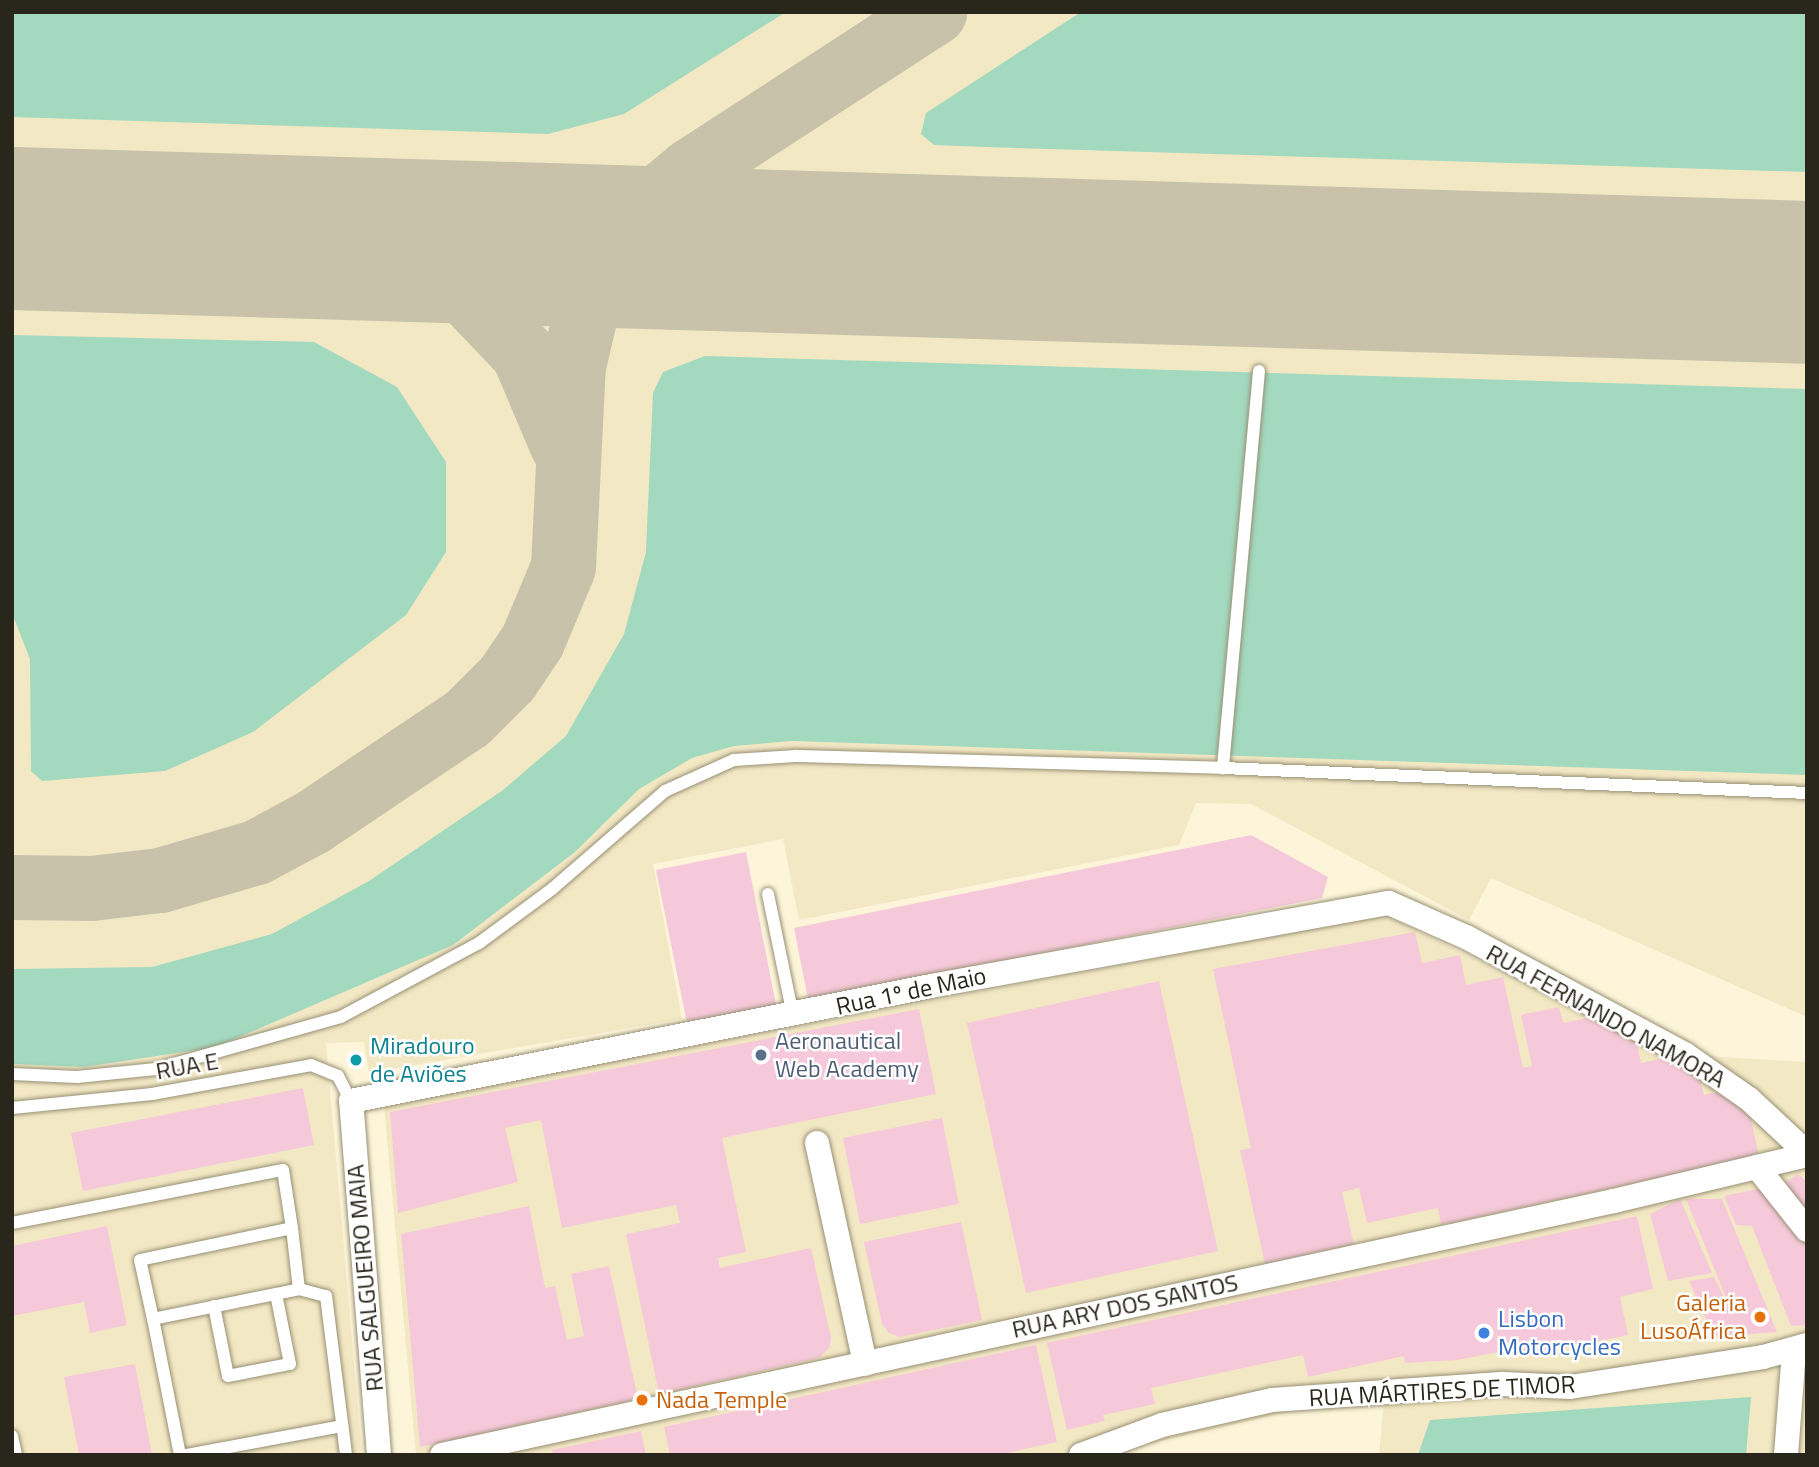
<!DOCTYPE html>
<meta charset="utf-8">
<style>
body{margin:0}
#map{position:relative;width:1819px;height:1467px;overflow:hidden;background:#fdf5d9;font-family:"Titillium Web",sans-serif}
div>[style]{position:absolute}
.built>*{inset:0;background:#f3e8c4}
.green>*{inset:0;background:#a3d9bf}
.taxiway>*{height:65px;margin:-32.5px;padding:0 32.5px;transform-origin:32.5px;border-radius:32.5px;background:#c8c2aa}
.runway>*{height:163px;margin:-81.5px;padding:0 81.5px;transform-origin:81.5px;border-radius:81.5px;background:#c8c2aa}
.building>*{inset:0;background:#f6c9da}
.roads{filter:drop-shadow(0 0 2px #979075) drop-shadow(0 0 2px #979075)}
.lane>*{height:12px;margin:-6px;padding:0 6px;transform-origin:6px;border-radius:6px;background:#fff}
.street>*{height:24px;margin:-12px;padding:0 12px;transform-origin:12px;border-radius:12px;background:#fff}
.dots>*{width:19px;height:19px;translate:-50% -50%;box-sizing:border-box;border:4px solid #fff;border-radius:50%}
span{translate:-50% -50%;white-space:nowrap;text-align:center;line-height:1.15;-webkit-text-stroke:5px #fff;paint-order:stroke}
.street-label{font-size:24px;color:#29261b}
.service-label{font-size:24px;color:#4e5e75}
.left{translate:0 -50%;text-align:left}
.culture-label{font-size:24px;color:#0d838f}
.food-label{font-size:24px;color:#c56008}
.right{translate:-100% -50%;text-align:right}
.shop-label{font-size:24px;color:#366cbe}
.frame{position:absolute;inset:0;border:14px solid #29261b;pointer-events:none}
</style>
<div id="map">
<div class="built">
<div style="clip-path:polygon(12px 12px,1807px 12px,1807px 1017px,1491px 878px,1469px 920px,1251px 804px,1196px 803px,1179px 845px,799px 920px,783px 839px,653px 864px,682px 1019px,369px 1073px,364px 1042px,326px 1043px,362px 1455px,12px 1455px)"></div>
<div style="clip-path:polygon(1384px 915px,1674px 1054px,1807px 1062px,1807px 1455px,1379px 1455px,1385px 1390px,1100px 1455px,416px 1455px,384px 1105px)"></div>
</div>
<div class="green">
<div style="clip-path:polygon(12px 12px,786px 12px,624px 114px,548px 134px,12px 117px)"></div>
<div style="clip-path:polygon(1081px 12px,1807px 12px,1807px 172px,987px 147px,934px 145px,921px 134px,926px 113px)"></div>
<div style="clip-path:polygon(12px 335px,314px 342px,397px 387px,446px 462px,446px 552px,406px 615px,253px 732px,165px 771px,42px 781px,31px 771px,30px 659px,12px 613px)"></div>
<div style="clip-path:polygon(705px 356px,1807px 389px,1807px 775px,792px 741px,734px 746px,692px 758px,639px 789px,575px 852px,453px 945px,216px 1047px,84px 1067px,12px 1064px,12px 969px,152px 967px,272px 934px,369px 881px,503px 790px,566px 736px,624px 634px,646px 552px,653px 393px,663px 372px)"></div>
<div style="clip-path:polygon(1751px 1397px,1746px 1455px,1418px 1455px,1430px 1420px)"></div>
</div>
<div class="taxiway">
<div style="left:343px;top:238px;width:72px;rotate:17.7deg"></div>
<div style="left:412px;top:260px;width:59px;rotate:30.5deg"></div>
<div style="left:463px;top:290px;width:87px;rotate:46.4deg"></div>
<div style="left:523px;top:353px;width:100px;rotate:67deg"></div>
<div style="left:12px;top:887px;width:79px;rotate:0.7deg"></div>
<div style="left:91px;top:888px;width:69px;rotate:-6.6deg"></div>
<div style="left:160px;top:880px;width:100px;rotate:-16.3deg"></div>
<div style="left:256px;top:852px;width:64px;rotate:-28.2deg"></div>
<div style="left:312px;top:822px;width:187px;rotate:-33.9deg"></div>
<div style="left:467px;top:718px;width:57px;rotate:-45deg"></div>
<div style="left:507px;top:678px;width:45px;rotate:-56deg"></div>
<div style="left:532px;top:641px;width:80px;rotate:-67.3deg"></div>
<div style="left:563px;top:567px;width:201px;rotate:-87.2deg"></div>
<div style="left:573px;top:366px;width:71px;rotate:-76.9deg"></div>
<div style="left:589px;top:297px;width:58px;rotate:-61.2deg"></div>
<div style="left:617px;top:246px;width:58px;rotate:-50.6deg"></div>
<div style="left:654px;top:201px;width:48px;rotate:-40deg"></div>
<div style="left:691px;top:170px;width:290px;rotate:-33deg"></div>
</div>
<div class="runway">
<div style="left:12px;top:228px;width:1796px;rotate:1.72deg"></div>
</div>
<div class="building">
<div style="clip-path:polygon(1251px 835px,1328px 877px,1322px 898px,808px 999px,794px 928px)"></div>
<div style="clip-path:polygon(746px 852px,776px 1005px,687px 1023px,656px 870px)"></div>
<div style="clip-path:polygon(1415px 932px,1422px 963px,1460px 955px,1466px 985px,1503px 977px,1523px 1068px,1532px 1066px,1521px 1015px,1559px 1007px,1563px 1023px,1587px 1018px,1637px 1043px,1641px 1063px,1673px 1056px,1699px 1075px,1704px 1095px,1723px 1091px,1750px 1115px,1759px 1156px,1441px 1225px,1438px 1208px,1367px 1223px,1359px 1188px,1342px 1192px,1354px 1244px,1265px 1264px,1240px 1150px,1251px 1148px,1213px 969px)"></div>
<div style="clip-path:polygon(1159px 981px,1218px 1251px,1026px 1293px,967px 1023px)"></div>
<div style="clip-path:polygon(919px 1009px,936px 1094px,722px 1138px,746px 1252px,718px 1258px,720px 1268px,811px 1248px,831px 1338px,829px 1348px,819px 1358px,659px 1394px,626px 1234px,680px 1223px,676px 1205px,562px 1228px,541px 1120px,505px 1128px,518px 1182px,398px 1213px,390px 1112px)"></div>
<div style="clip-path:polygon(303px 1088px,314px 1145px,83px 1191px,71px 1133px)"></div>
<div style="clip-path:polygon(942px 1118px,959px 1204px,860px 1224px,843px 1138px)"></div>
<div style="clip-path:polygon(1798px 1174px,1807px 1182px,1807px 1225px,1778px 1188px)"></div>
<div style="clip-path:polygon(1767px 1187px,1807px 1236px,1807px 1325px,1791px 1326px,1752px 1226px,1736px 1225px,1724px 1196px)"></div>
<div style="clip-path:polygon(1680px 1199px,1712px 1273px,1668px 1281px,1650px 1214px)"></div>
<div style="clip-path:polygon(1686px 1199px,1722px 1199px,1777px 1332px,1714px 1337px,1689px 1281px,1714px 1277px,1735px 1320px)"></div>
<div style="clip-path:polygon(529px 1206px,545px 1288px,555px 1286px,567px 1340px,584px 1336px,571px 1274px,609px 1266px,638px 1399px,420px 1447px,401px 1234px)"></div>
<div style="clip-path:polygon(1637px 1216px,1653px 1289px,1620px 1297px,1628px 1335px,1520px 1357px,1519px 1348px,1457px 1360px,1405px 1363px,1404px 1356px,1308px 1377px,1303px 1355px,1151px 1388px,1155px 1404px,1103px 1415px,1105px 1421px,1067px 1430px,1047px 1343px)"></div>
<div style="clip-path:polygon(961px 1222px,982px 1320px,900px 1337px,889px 1333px,882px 1324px,864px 1242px)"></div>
<div style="clip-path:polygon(107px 1226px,127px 1325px,90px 1333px,84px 1302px,12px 1316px,12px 1246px)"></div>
<div style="clip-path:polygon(1036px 1345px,1057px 1442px,998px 1455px,670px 1455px,664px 1427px)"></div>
<div style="clip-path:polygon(135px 1364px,152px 1455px,79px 1455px,64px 1377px)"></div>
<div style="clip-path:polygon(641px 1431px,646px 1455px,553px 1455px,552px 1450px)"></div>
</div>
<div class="roads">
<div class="lane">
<div style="left:1259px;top:371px;width:399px;rotate:95.2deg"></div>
<div style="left:1223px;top:768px;width:585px;rotate:2.45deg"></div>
<div style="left:768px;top:894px;width:125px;rotate:78.4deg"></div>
<div style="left:12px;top:1074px;width:65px;rotate:2.6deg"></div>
<div style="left:77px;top:1077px;width:79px;rotate:-5.8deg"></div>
<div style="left:156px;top:1069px;width:192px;rotate:-15.7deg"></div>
<div style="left:341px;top:1017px;width:157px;rotate:-28.2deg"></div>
<div style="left:479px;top:943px;width:91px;rotate:-36.5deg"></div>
<div style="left:552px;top:889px;width:150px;rotate:-40.9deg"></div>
<div style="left:665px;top:791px;width:76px;rotate:-24.2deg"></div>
<div style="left:734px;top:760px;width:62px;rotate:-3.7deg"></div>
<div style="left:796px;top:756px;width:427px;rotate:1.6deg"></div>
<div style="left:12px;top:1108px;width:141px;rotate:-5.7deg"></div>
<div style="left:152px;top:1094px;width:162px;rotate:-10.3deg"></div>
<div style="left:311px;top:1065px;width:29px;rotate:22deg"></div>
<div style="left:338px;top:1076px;width:28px;rotate:63deg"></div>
<div style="left:12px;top:1223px;width:276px;rotate:-11.1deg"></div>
<div style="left:283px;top:1170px;width:59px;rotate:81.2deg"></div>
<div style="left:214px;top:1306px;width:71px;rotate:78.7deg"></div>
<div style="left:228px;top:1376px;width:63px;rotate:-11deg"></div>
<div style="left:290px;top:1364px;width:71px;rotate:-101.3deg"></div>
<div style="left:276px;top:1294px;width:24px;rotate:-12deg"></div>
<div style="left:299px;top:1289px;width:28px;rotate:15deg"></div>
<div style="left:326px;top:1296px;width:160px;rotate:82.8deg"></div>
<div style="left:153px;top:1319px;width:60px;rotate:-102.4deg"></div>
<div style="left:140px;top:1260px;width:155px;rotate:-11.9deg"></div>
<div style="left:292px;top:1228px;width:61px;rotate:83.5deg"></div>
<div style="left:12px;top:1436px;width:19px;rotate:78deg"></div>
<div style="left:180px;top:1455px;width:139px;rotate:-101.2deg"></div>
<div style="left:153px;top:1319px;width:126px;rotate:-11.5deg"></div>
<div style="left:186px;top:1455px;width:159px;rotate:-10.5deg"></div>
</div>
<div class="street">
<div style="left:817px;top:1143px;width:226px;rotate:77.7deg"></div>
<div style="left:1757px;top:1167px;width:80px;rotate:51.6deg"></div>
<div style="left:379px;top:1455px;width:355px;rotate:-94.5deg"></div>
<div style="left:351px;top:1101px;width:591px;rotate:-11.21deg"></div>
<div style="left:931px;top:986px;width:465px;rotate:-10.3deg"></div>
<div style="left:1389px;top:903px;width:86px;rotate:23.9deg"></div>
<div style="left:1468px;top:938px;width:247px;rotate:28.2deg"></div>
<div style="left:1686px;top:1055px;width:77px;rotate:34.9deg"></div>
<div style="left:1749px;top:1099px;width:79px;rotate:43deg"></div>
<div style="left:442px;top:1455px;width:1199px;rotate:-12.23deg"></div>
<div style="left:1614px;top:1201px;width:198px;rotate:-13.4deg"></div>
<div style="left:1081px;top:1455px;width:86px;rotate:-20.3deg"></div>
<div style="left:1162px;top:1425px;width:113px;rotate:-12.8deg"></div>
<div style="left:1272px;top:1400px;width:232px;rotate:-4deg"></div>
<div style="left:1503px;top:1384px;width:67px;rotate:2.6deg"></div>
<div style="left:1570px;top:1387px;width:195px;rotate:-8.8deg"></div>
<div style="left:1763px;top:1357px;width:46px;rotate:-15.3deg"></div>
<div style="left:1786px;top:1455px;width:104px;rotate:-85.6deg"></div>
</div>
</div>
<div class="dots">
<div style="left:761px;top:1055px;background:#5c6f8a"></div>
<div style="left:356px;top:1060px;background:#0f9aa8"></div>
<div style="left:1760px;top:1317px;background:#e8710a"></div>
<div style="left:1484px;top:1333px;background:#3f7fe0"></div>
<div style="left:642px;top:1400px;background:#e8710a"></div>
</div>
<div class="street-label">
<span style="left:911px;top:991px;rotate:-12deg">Rua 1º de Maio</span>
<span style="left:1606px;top:1016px;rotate:29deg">RUA FERNANDO NAMORA</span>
<span style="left:187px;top:1066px;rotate:-10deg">RUA E</span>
<span style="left:365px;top:1278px;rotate:-95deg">RUA SALGUEIRO MAIA</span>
<span style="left:1125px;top:1306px;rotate:-12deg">RUA ARY DOS SANTOS</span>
<span style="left:1442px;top:1391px;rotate:-3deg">RUA MÁRTIRES DE TIMOR</span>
</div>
<div class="service-label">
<span class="left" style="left:775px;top:1055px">Aeronautical<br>Web Academy</span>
</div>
<div class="culture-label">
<span class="left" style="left:370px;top:1060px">Miradouro<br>de Aviões</span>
</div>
<div class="food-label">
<span class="right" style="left:1746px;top:1317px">Galeria<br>LusoÁfrica</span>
<span class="left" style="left:656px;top:1400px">Nada Temple</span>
</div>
<div class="shop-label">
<span class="left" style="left:1498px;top:1333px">Lisbon<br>Motorcycles</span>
</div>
<div class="frame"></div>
</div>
